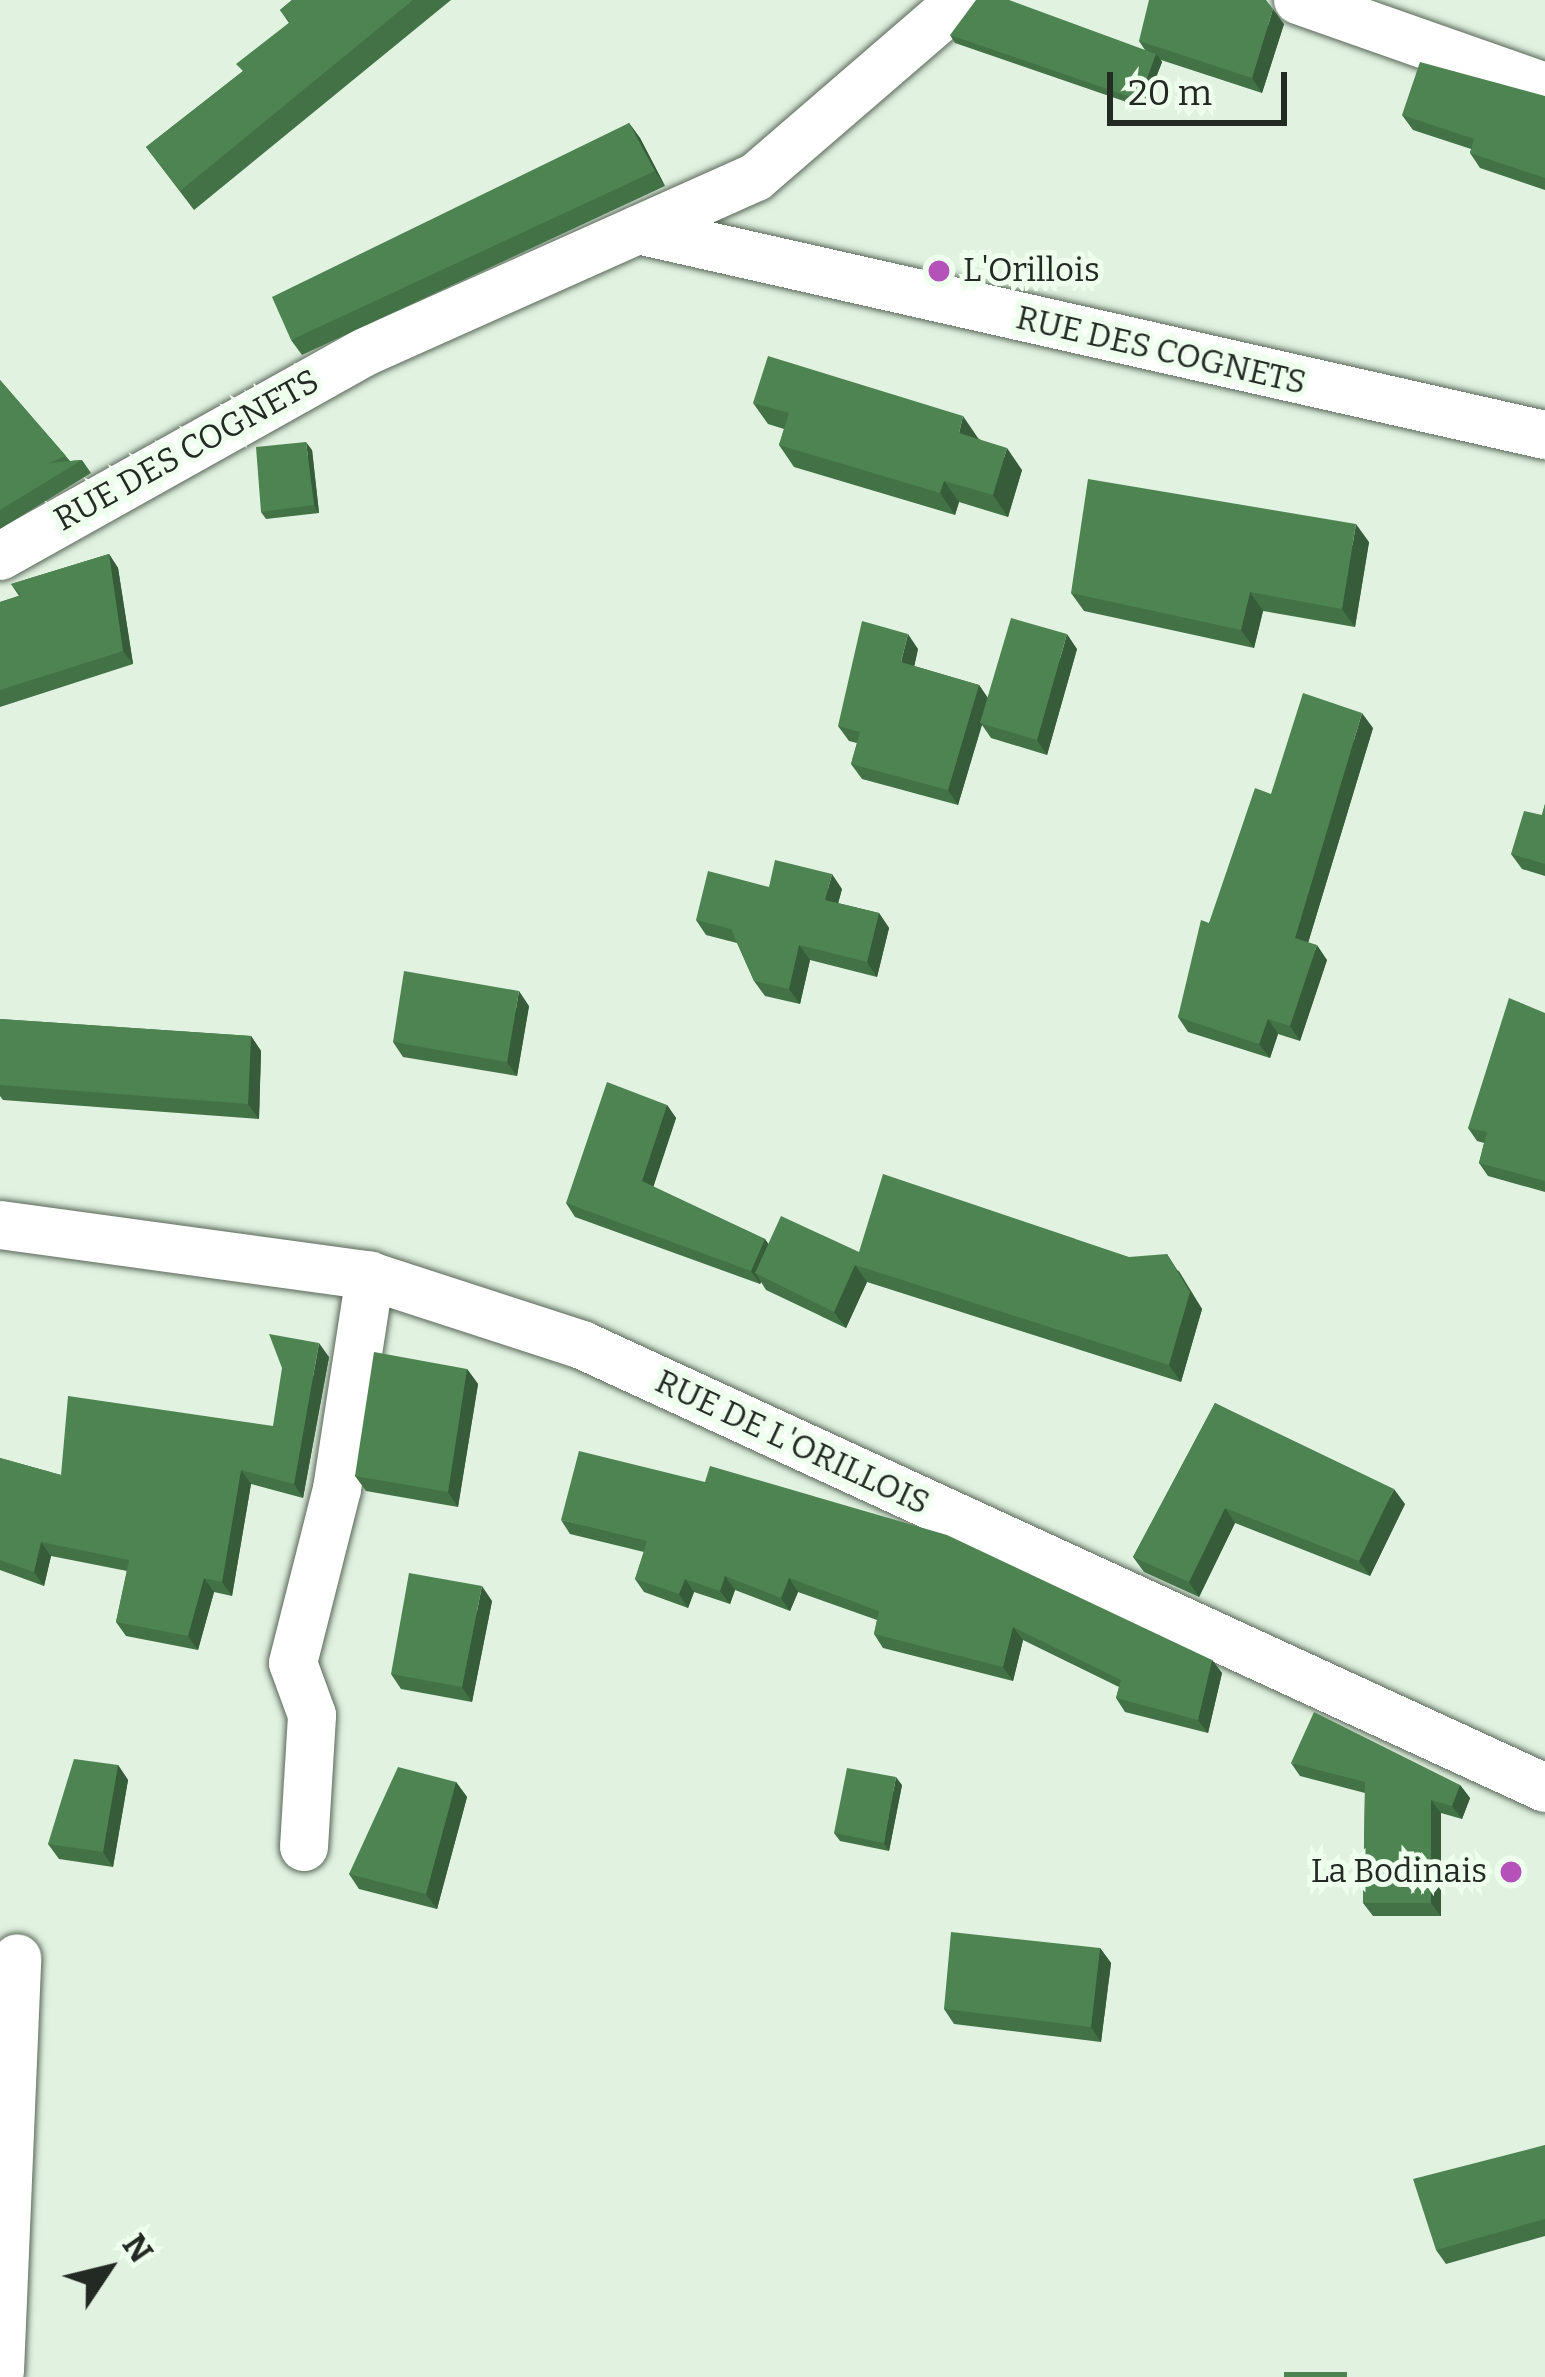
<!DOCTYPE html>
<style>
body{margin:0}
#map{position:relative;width:1545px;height:2377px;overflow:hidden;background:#e1f2e1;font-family:Bitter,serif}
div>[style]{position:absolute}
.roads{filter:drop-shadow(0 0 3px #596759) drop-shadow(0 0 3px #596759)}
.minor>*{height:48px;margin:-24px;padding:0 24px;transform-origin:24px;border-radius:24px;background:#fff}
.wall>*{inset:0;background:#427246}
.shaded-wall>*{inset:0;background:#365c39}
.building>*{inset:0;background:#4d8451}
.dots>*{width:33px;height:33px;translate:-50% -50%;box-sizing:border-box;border:6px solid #efe;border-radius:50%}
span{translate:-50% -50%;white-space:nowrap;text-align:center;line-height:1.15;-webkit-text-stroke:10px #efe;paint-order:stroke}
.poi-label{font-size:33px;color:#232923}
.left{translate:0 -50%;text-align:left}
.right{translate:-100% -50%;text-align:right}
.street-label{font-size:33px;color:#232923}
.north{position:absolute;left:48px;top:2209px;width:120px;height:120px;-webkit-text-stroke:9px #efe;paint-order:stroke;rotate:55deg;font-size:33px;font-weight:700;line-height:48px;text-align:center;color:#232923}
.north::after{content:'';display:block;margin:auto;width:42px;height:54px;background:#232923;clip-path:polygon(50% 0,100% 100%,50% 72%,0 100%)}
.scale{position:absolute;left:1107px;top:72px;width:180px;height:54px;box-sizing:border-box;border:6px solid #232923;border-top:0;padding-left:15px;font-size:36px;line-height:42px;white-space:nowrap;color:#232923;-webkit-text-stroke:9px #efe;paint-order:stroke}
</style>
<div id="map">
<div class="roads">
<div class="minor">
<div style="left:1298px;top:0;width:262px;rotate:19.4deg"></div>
<div style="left:638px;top:230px;width:930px;rotate:12.74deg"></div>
<div style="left:0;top:556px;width:420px;rotate:-29.2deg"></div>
<div style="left:367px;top:351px;width:426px;rotate:-24.1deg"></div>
<div style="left:756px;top:177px;width:271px;rotate:-40.8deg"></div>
<div style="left:0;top:1225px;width:373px;rotate:7.8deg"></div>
<div style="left:370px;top:1276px;width:223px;rotate:18deg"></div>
<div style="left:582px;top:1345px;width:1060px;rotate:24.7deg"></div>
<div style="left:304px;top:1847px;width:132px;rotate:-86.5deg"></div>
<div style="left:312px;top:1715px;width:55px;rotate:-110.1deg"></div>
<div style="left:293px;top:1663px;width:179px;rotate:-75.8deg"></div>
<div style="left:337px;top:1489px;width:216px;rotate:-81.2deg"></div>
<div style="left:0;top:2371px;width:413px;rotate:-87.6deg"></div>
</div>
</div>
<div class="wall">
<div style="clip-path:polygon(292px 0,451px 0,194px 210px,146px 147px,242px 72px,289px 23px,280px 10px)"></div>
<div style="clip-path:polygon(1284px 24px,1262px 93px,1161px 60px,1162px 62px,1144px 108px,955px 43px,950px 35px,1145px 50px,1139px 41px)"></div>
<div style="clip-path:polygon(1545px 96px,1545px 190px,1480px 168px,1470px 153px,1471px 149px,1413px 130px,1402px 115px)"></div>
<div style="clip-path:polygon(629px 123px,640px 138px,665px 186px,302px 355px,291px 340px)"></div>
<div style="clip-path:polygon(0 380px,70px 461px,82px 460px,91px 473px,0 529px)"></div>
<div style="clip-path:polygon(753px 403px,978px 438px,1022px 470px,1008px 517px,959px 502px,955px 515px,794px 467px,779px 445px,784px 429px,768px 424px)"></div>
<div style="clip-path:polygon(312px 450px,319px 513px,266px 519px,261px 512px)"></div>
<div style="clip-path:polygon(1369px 542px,1355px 627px,1263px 611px,1254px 648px,1084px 611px,1071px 593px)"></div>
<div style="clip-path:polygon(109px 554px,118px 568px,133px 664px,0 707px,0 602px,19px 596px,11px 584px)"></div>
<div style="clip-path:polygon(918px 649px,914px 666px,979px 685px,988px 698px,1077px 649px,1047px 755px,991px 738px,982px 725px,958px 805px,862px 779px,851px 764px,857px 743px,849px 741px,838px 726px)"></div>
<div style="clip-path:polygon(1373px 728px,1308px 943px,1327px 960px,1300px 1041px,1278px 1034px,1270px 1058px,1188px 1032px,1178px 1017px,1209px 923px,1271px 794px)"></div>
<div style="clip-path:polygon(1545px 804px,1545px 876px,1522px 869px,1511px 854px,1542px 815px)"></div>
<div style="clip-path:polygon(769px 887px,842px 889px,838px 903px,879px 913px,889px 928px,877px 977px,810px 960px,800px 1004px,765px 996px,754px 981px,737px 943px,706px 935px,696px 920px)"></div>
<div style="clip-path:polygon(529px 1006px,517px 1076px,403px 1057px,393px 1042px)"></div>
<div style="clip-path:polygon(1545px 1013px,1545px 1192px,1488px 1176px,1479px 1163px,1484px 1143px,1477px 1141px,1468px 1128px)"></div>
<div style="clip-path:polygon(0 1019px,251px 1036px,261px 1051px,259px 1119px,3px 1100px,0 1096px)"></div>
<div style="clip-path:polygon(667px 1105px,676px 1118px,653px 1187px,765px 1239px,768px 1244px,859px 1252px,1129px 1257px,1179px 1271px,1202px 1309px,1181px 1382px,867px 1282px,846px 1328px,766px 1290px,761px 1282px,760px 1284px,575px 1217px,566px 1203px)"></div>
<div style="clip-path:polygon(329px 1357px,303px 1498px,251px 1484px,232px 1596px,214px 1592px,198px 1650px,126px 1636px,116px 1622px,127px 1571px,51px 1556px,44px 1586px,0 1570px,0 1458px,61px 1475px,273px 1426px)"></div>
<div style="clip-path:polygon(467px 1369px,478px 1384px,458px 1507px,366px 1491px,355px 1476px)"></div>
<div style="clip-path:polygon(1215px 1403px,1405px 1504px,1370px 1576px,1235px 1523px,1199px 1597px,1144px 1572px,1133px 1557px)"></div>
<div style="clip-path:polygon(561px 1520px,1212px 1660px,1222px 1673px,1208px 1733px,1125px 1712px,1116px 1698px,1119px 1687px,1023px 1640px,1013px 1681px,883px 1648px,874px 1634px,877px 1620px,798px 1592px,790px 1611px,735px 1590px,730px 1604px,694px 1592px,688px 1608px,644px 1592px,635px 1579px,644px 1552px,570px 1534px)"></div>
<div style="clip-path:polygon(492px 1601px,472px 1702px,401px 1689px,391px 1674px)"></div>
<div style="clip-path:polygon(1291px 1763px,1460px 1785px,1470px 1798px,1462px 1819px,1441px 1813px,1441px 1916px,1373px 1916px,1363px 1903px,1365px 1793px,1300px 1776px)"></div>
<div style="clip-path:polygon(118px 1765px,128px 1780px,113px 1867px,59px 1859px,48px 1844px)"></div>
<div style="clip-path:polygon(456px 1782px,467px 1797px,437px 1909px,359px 1889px,349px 1874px)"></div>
<div style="clip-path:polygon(902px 1785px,889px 1851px,840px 1841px,834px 1833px)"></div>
<div style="clip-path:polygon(1100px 1948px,1111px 1963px,1101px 2042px,954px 2024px,944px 2009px)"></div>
<div style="clip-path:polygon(1545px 2145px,1545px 2236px,1446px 2264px,1436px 2250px)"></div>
</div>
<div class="shaded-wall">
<div style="clip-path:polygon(1273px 9px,1284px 24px,1262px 93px,1252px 78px)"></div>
<div style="clip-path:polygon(1156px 54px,1162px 62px,1144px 108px,1139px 100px)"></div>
<div style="clip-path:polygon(629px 123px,640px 138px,665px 186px,655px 171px)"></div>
<div style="clip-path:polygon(963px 416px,978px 438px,974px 454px,959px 433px)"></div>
<div style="clip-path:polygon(306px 442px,312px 450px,319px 513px,314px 505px)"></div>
<div style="clip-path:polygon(1007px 448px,1022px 470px,1008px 517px,993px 495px)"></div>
<div style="clip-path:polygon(944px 481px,959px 502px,955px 515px,940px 493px)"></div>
<div style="clip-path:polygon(1356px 524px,1369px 542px,1355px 627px,1342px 609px)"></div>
<div style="clip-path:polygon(109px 554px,118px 568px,133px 664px,123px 651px)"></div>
<div style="clip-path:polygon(1250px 592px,1263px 611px,1254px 648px,1241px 630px)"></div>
<div style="clip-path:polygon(908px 634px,918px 649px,912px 677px,901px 662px)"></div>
<div style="clip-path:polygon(1067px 634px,1077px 649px,1047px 755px,1037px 740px)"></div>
<div style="clip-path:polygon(979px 685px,989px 700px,958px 805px,948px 790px)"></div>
<div style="clip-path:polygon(1362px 713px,1373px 728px,1305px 953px,1295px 938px)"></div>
<div style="clip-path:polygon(832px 874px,842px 889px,835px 915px,825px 900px)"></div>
<div style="clip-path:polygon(879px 913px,889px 928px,877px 977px,867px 962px)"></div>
<div style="clip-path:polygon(799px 945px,810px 960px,800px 1004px,789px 989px)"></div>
<div style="clip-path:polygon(1317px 945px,1327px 960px,1300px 1041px,1290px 1026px)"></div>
<div style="clip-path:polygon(519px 991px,529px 1006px,517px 1076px,507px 1062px)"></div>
<div style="clip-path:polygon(1268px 1019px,1278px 1034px,1270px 1058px,1259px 1044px)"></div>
<div style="clip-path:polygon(251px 1036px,261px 1051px,259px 1119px,248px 1104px)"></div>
<div style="clip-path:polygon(667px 1105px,676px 1118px,651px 1194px,642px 1181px)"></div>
<div style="clip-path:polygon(765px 1239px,774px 1252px,755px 1273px,761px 1282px,760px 1284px,751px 1271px)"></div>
<div style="clip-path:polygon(1167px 1254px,1202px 1309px,1181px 1382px,1169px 1365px)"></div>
<div style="clip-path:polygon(855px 1265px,867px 1282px,846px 1328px,834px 1312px)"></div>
<div style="clip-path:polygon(319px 1343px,329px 1357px,303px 1498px,294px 1484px)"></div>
<div style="clip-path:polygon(467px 1369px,478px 1384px,458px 1507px,448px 1492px)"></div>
<div style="clip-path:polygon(241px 1470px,251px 1484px,232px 1596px,222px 1582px)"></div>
<div style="clip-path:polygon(1394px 1489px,1405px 1504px,1370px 1576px,1359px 1561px)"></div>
<div style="clip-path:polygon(1225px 1508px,1235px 1523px,1199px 1597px,1189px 1582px)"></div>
<div style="clip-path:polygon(41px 1542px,51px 1556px,44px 1586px,34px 1572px)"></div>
<div style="clip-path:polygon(725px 1576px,735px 1590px,730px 1604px,720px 1591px)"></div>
<div style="clip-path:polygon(204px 1578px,214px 1592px,198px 1650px,188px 1636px)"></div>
<div style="clip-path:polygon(789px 1578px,798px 1592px,790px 1611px,781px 1598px)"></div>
<div style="clip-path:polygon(685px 1579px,694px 1592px,688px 1608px,679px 1594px)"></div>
<div style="clip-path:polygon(482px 1586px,492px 1601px,472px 1702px,462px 1687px)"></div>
<div style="clip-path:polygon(1013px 1627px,1023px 1640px,1013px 1681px,1003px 1667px)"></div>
<div style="clip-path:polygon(1212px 1660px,1222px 1673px,1208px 1733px,1198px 1720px)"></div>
<div style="clip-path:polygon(118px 1765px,128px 1780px,113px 1867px,103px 1852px)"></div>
<div style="clip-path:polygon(896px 1777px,902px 1785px,889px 1851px,884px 1843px)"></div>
<div style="clip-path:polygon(456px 1782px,467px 1797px,437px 1909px,426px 1894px)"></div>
<div style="clip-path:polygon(1460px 1785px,1470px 1798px,1462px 1819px,1452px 1806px)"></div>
<div style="clip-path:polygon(1431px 1800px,1441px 1813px,1441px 1916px,1431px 1903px)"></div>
<div style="clip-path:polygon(1100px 1948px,1111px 1963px,1101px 2042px,1091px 2027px)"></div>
</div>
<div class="building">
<div style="clip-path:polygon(292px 0,413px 0,180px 191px,146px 147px,243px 71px,236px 64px,290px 22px,280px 10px)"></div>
<div style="clip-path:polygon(976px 0,1009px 0,1156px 54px,1139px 100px,950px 35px)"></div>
<div style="clip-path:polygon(1149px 0,1266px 0,1273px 9px,1252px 78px,1139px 41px)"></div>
<div style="clip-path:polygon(1420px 62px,1545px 96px,1545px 178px,1470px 153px,1474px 139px,1402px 115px)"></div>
<div style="clip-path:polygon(629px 123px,655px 171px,291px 340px,272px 297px)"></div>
<div style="clip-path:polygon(768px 356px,963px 416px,959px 433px,1007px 448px,993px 495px,944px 481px,940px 493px,779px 445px,789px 413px,753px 403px)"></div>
<div style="clip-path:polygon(0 380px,66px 456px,49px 463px,82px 460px,0 510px)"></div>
<div style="clip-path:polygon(306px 442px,314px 505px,261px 512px,256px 447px)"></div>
<div style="clip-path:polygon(1088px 479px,1356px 524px,1342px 609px,1250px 592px,1241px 630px,1071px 593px)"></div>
<div style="clip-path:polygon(109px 554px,123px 651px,0 690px,0 602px,21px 595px,11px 584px)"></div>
<div style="clip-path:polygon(1011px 618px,1067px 634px,1037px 740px,980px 723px)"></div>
<div style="clip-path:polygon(862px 621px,908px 634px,901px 662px,979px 685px,948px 790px,851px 764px,860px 732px,838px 726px)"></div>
<div style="clip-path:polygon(1303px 693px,1362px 713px,1295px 938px,1317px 945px,1290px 1026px,1268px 1019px,1259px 1044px,1178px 1017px,1201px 920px,1209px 923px,1255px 788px,1271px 794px)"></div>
<div style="clip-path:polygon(1545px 804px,1545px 864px,1511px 854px,1524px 811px,1542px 815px)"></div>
<div style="clip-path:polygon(775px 860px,832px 874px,825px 900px,879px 913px,867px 962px,799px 945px,789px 989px,754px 981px,731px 929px,696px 920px,708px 871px,769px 887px)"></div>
<div style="clip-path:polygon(404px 971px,519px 991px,507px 1062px,393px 1042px)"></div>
<div style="clip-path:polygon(1509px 998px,1545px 1013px,1545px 1181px,1479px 1163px,1487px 1132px,1468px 1128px)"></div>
<div style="clip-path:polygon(0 1019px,251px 1036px,248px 1104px,0 1085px)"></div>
<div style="clip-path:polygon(607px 1082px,667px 1105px,642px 1181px,765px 1239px,751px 1271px,566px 1203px)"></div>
<div style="clip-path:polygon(883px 1174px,1129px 1257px,1167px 1254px,1190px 1292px,1169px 1365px,855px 1265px,834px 1312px,755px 1273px,781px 1216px,859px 1252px)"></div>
<div style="clip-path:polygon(269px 1334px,319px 1343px,294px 1484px,241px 1470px,222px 1582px,204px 1578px,188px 1636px,116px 1622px,129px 1560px,41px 1542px,34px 1572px,0 1560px,0 1458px,61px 1475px,68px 1396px,273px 1426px,282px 1368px)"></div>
<div style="clip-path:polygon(374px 1352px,467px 1369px,448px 1492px,355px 1476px)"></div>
<div style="clip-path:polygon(1215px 1403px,1394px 1489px,1359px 1561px,1225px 1508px,1189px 1582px,1133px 1557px)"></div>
<div style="clip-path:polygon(579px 1451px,705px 1482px,710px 1466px,947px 1535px,1212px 1660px,1198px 1720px,1116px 1698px,1121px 1680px,1013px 1627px,1003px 1667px,874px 1634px,879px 1611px,789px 1578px,781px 1598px,725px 1576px,720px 1591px,685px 1579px,679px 1594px,635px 1579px,647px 1541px,561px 1520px)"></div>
<div style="clip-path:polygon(409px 1573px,482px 1586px,462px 1687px,391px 1674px)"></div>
<div style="clip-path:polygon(1314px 1712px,1460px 1785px,1452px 1806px,1431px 1800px,1431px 1903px,1363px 1903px,1365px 1782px,1291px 1763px)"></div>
<div style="clip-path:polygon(74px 1759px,118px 1765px,103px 1852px,48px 1844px)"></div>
<div style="clip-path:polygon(398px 1767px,456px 1782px,426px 1894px,349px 1874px)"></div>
<div style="clip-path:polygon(847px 1768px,896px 1777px,884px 1843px,834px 1833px)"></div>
<div style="clip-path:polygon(951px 1932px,1100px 1948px,1091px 2027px,944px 2009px)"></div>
<div style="clip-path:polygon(1545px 2145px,1545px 2219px,1436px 2250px,1413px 2179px)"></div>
<div style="clip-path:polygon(1284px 2372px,1347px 2372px,1347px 2377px,1284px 2377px)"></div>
</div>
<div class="dots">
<div style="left:939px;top:271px;background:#b452b9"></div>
<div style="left:1511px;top:1872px;background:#b452b9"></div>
</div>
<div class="poi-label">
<span class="left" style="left:963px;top:271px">L'Orillois</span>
<span class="right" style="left:1487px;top:1872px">La Bodinais</span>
</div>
<div class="street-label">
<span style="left:1161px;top:351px;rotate:13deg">RUE DES COGNETS</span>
<span style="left:187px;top:451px;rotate:-29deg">RUE DES COGNETS</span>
<span style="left:792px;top:1443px;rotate:25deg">RUE DE L'ORILLOIS</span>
</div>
<div class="north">N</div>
<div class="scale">20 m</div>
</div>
